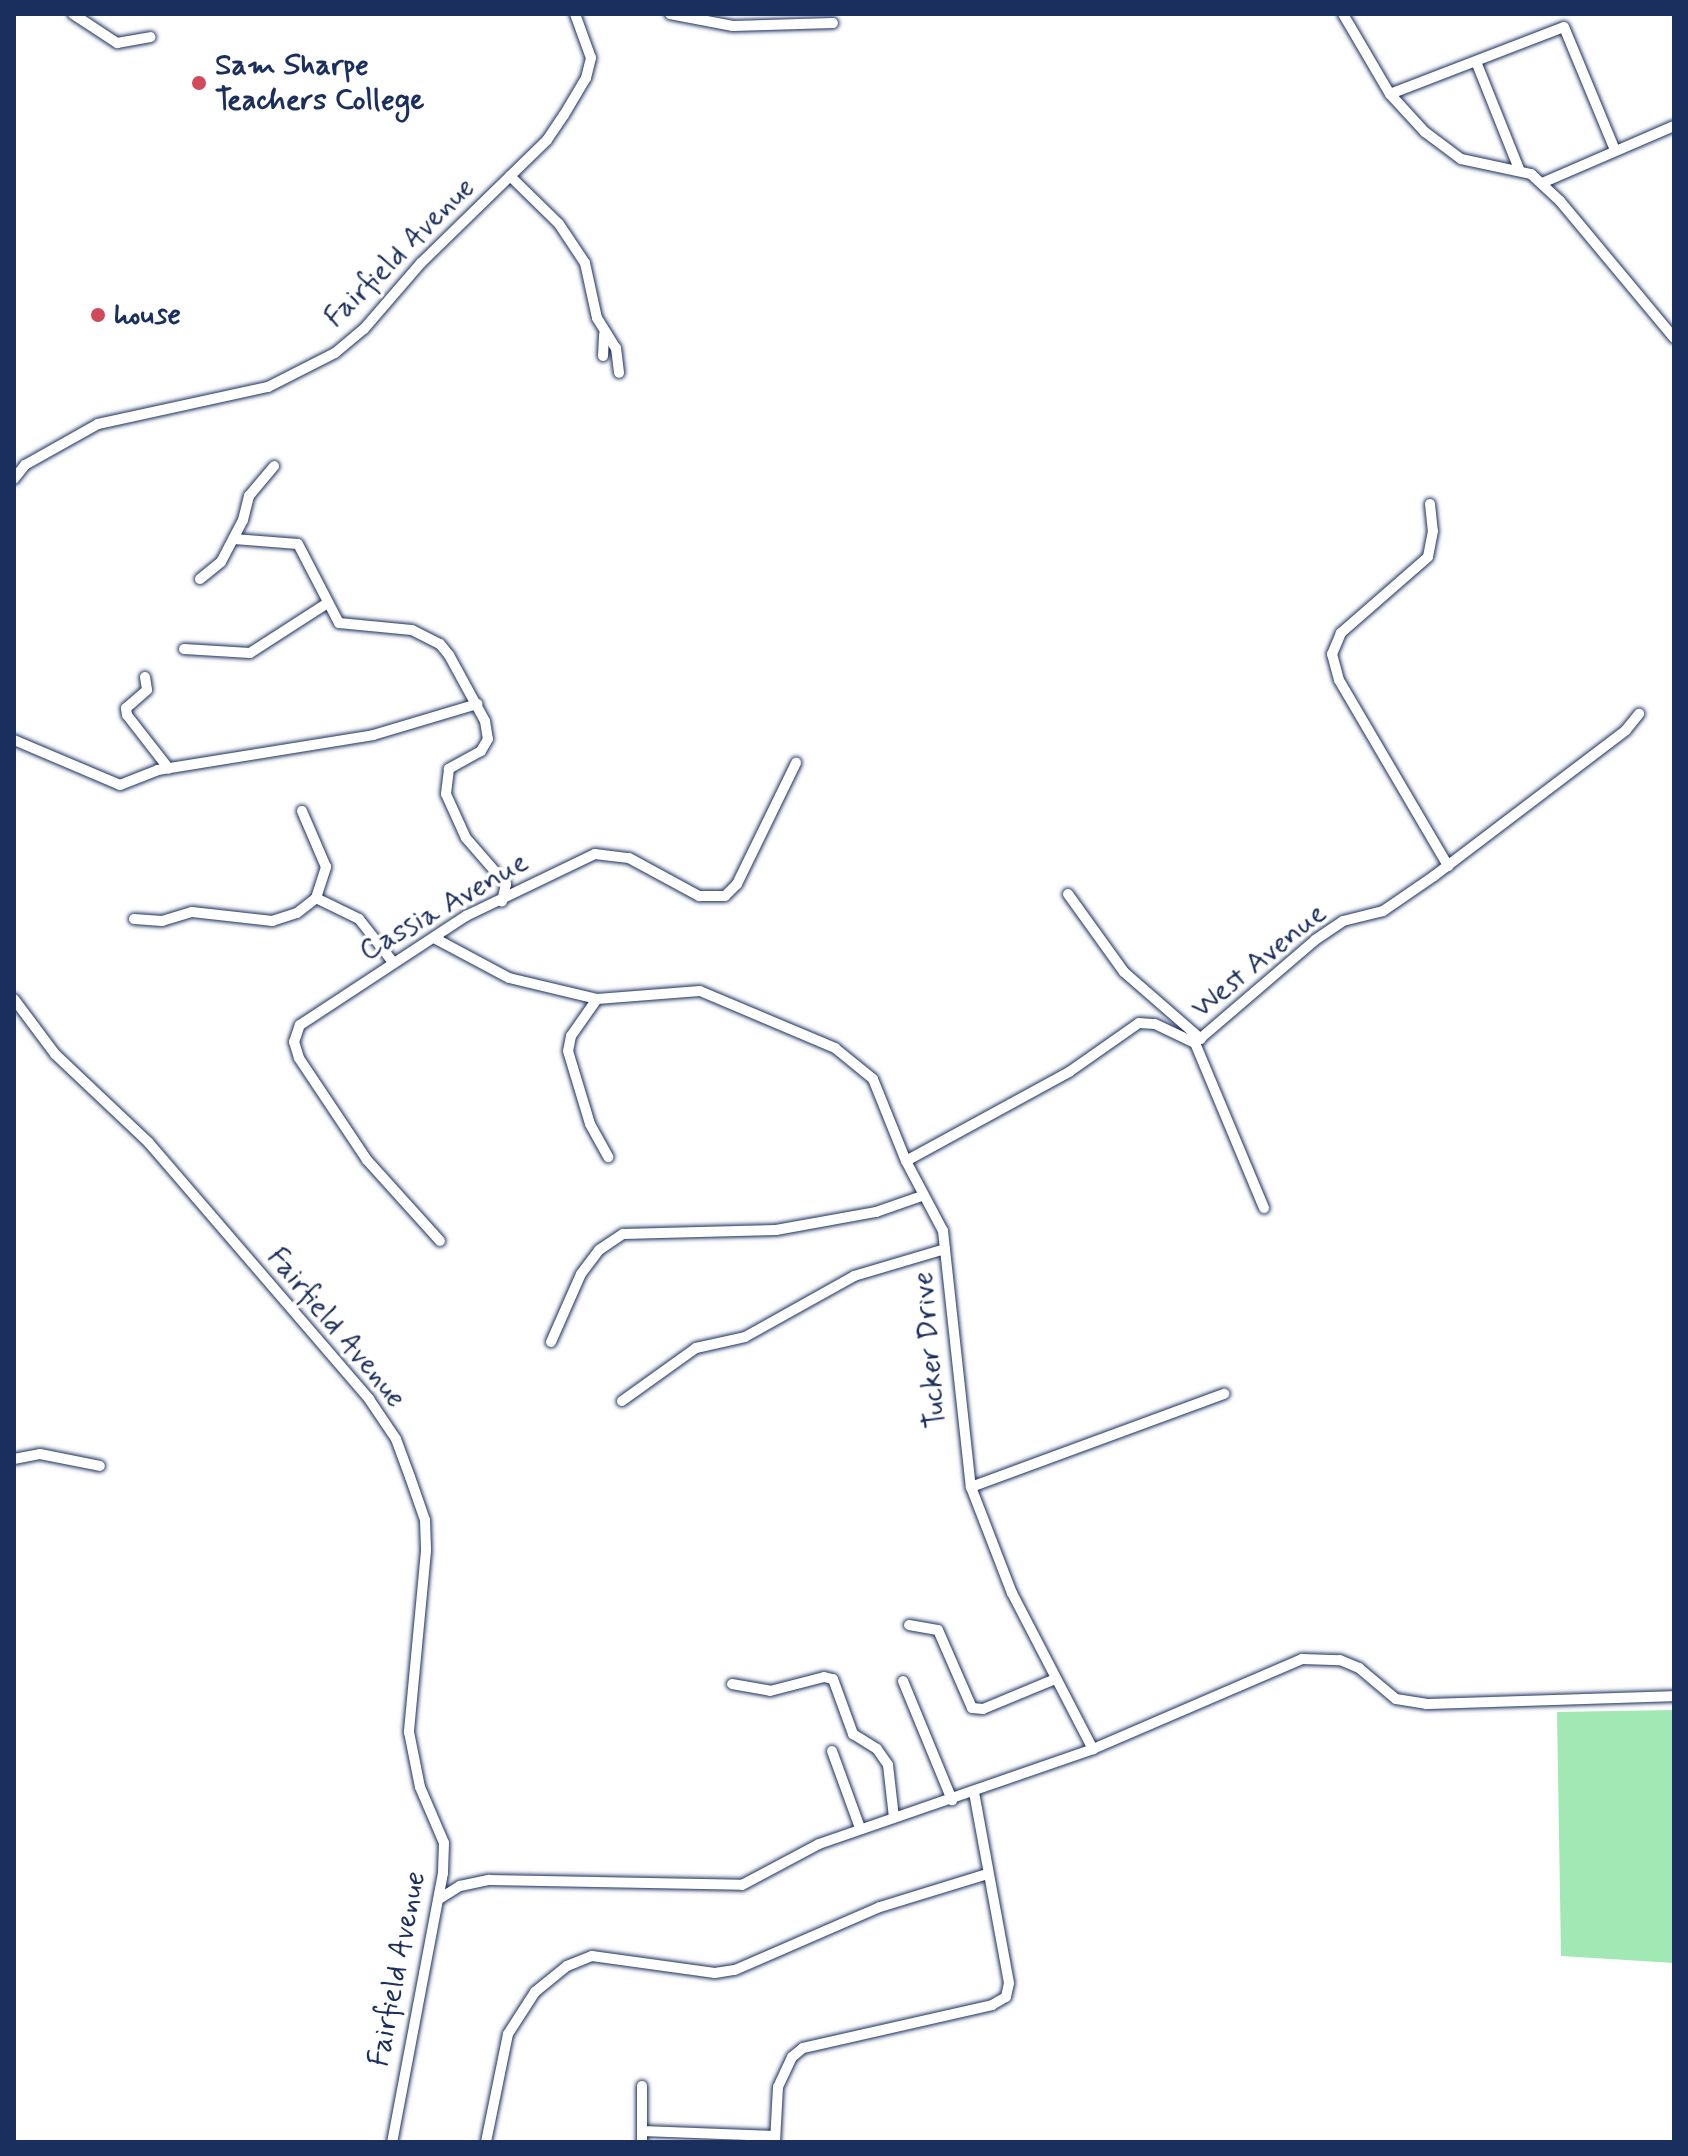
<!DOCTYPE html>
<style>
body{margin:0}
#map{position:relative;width:1688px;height:2156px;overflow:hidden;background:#fff;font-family:Mynerve,sans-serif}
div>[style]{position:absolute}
.green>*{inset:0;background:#a2e8b4}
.roads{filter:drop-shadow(0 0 2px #1b2f5e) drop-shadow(0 0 2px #1b2f5e)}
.minor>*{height:10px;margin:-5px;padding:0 5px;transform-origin:5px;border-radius:5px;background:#fff}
.dots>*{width:22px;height:22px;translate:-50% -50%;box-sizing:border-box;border:4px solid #fff;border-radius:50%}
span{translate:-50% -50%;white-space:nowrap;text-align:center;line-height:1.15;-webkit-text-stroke:7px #fff;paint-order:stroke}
.poi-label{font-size:30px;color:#1b2f5e;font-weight:700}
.left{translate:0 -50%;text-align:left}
.street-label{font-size:30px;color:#1b2f5e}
.frame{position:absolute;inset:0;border:16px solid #1b2f5e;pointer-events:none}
</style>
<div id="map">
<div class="green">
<div style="clip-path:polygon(1674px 1710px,1674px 1963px,1561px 1956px,1557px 1712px)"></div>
</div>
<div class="roads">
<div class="minor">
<div style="left:73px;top:14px;width:53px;rotate:33.4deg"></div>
<div style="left:117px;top:43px;width:34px;rotate:-10deg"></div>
<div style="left:670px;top:14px;width:64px;rotate:10.8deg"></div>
<div style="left:733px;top:26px;width:100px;rotate:-1.7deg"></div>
<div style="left:1343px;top:14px;width:93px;rotate:59.6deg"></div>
<div style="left:1390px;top:94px;width:52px;rotate:47.4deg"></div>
<div style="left:1425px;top:132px;width:45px;rotate:36.9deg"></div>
<div style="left:1461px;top:159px;width:72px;rotate:12.1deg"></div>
<div style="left:1531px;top:174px;width:40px;rotate:43deg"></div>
<div style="left:1560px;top:201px;width:178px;rotate:50.2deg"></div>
<div style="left:1477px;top:64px;width:113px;rotate:68.2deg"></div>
<div style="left:1390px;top:94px;width:186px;rotate:-21.1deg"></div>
<div style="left:1564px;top:27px;width:133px;rotate:67.5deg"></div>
<div style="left:510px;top:176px;width:69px;rotate:44.4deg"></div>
<div style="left:559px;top:224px;width:47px;rotate:56.3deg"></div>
<div style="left:585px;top:263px;width:56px;rotate:77.7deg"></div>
<div style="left:597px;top:318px;width:36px;rotate:58deg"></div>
<div style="left:616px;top:348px;width:25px;rotate:83deg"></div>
<div style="left:1542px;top:183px;width:144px;rotate:-23.4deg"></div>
<div style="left:603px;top:356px;width:22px;rotate:-87deg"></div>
<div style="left:14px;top:479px;width:18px;rotate:-52deg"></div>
<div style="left:25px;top:465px;width:84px;rotate:-29.3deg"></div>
<div style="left:98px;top:424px;width:174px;rotate:-12.3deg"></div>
<div style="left:268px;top:387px;width:75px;rotate:-26.9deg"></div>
<div style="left:335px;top:353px;width:38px;rotate:-40deg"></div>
<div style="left:364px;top:329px;width:87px;rotate:-49.2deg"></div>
<div style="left:421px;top:263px;width:176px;rotate:-44.3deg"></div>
<div style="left:547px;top:140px;width:30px;rotate:-56deg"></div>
<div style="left:564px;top:115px;width:43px;rotate:-59.3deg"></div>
<div style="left:586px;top:78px;width:21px;rotate:-76deg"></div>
<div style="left:591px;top:58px;width:47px;rotate:-110deg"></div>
<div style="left:1430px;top:504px;width:27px;rotate:84deg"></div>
<div style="left:1433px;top:531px;width:26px;rotate:101deg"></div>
<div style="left:1428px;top:557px;width:116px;rotate:138.9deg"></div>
<div style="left:1341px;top:633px;width:23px;rotate:113deg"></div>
<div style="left:1332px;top:654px;width:27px;rotate:75deg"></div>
<div style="left:1339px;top:680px;width:216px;rotate:59.6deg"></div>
<div style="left:234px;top:539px;width:64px;rotate:4.5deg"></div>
<div style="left:298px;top:544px;width:89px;rotate:62.6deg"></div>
<div style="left:339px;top:623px;width:73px;rotate:5.5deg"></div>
<div style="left:412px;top:630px;width:31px;rotate:27deg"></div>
<div style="left:440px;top:644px;width:14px;rotate:51deg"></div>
<div style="left:449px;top:655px;width:75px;rotate:61.4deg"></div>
<div style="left:485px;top:721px;width:18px;rotate:81deg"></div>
<div style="left:488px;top:739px;width:14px;rotate:120deg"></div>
<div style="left:481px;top:751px;width:37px;rotate:151deg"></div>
<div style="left:449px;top:769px;width:25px;rotate:97deg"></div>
<div style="left:446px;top:794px;width:48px;rotate:65.6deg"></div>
<div style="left:466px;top:838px;width:61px;rotate:49deg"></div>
<div style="left:506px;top:884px;width:18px;rotate:103deg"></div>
<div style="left:200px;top:579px;width:27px;rotate:-39deg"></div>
<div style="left:221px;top:562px;width:47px;rotate:-62.4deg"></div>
<div style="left:243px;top:520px;width:25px;rotate:-76deg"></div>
<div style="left:249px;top:496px;width:39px;rotate:-50deg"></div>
<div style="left:184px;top:649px;width:66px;rotate:3.5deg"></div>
<div style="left:250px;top:653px;width:90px;rotate:-32.8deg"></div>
<div style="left:145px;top:677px;width:13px;rotate:81deg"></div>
<div style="left:147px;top:690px;width:28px;rotate:139deg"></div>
<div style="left:126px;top:708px;width:7px;rotate:82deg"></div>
<div style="left:127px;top:715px;width:68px;rotate:52.1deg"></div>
<div style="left:14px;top:740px;width:115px;rotate:23deg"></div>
<div style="left:120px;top:785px;width:41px;rotate:-21.5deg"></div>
<div style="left:158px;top:770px;width:218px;rotate:-9.2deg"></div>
<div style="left:373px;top:735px;width:109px;rotate:-16.6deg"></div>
<div style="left:1068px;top:894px;width:96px;rotate:54.3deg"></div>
<div style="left:1124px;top:972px;width:102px;rotate:41deg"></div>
<div style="left:316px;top:898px;width:48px;rotate:26deg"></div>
<div style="left:359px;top:919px;width:53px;rotate:51.8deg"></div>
<div style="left:134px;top:919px;width:28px;rotate:4deg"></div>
<div style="left:162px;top:921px;width:31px;rotate:-17deg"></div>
<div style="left:192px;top:912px;width:81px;rotate:6.4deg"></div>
<div style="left:272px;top:921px;width:26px;rotate:-18deg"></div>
<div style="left:297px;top:913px;width:24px;rotate:-38deg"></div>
<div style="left:316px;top:898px;width:33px;rotate:-72deg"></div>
<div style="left:326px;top:867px;width:61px;rotate:-113.2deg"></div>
<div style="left:436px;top:939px;width:83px;rotate:28.1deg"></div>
<div style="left:509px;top:978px;width:90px;rotate:13.4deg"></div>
<div style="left:597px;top:999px;width:103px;rotate:-4.4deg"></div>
<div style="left:700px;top:991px;width:147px;rotate:22.9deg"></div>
<div style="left:835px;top:1048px;width:49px;rotate:39.2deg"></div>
<div style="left:873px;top:1079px;width:88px;rotate:68.1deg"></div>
<div style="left:906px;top:1161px;width:79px;rotate:62.1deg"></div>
<div style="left:943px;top:1231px;width:258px;rotate:83.8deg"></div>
<div style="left:971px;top:1487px;width:114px;rotate:68.9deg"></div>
<div style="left:1012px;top:1593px;width:176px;rotate:62.6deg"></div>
<div style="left:14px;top:999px;width:69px;rotate:53.3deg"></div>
<div style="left:55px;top:1054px;width:129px;rotate:43.4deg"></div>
<div style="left:149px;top:1143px;width:338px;rotate:49.3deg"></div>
<div style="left:369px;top:1399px;width:48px;rotate:56deg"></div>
<div style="left:396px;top:1439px;width:40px;rotate:69.8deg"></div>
<div style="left:410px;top:1477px;width:46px;rotate:70.8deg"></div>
<div style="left:425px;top:1520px;width:31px;rotate:88deg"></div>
<div style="left:426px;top:1551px;width:182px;rotate:95.4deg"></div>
<div style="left:409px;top:1732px;width:56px;rotate:78.7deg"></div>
<div style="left:420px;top:1787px;width:61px;rotate:66.8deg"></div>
<div style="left:444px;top:1843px;width:30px;rotate:92deg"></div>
<div style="left:443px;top:1873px;width:274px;rotate:100.7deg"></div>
<div style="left:597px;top:999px;width:45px;rotate:125.1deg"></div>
<div style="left:571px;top:1036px;width:15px;rotate:101deg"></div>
<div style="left:568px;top:1051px;width:76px;rotate:73.2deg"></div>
<div style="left:590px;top:1124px;width:38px;rotate:61deg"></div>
<div style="left:1195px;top:1043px;width:179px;rotate:67.3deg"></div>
<div style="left:906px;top:1161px;width:186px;rotate:-28.6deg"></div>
<div style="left:1069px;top:1072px;width:85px;rotate:-35deg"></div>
<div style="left:1139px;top:1023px;width:16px;rotate:4deg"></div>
<div style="left:1155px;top:1024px;width:44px;rotate:25.4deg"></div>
<div style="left:1195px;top:1043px;width:158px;rotate:-40.6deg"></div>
<div style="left:1315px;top:940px;width:34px;rotate:-34deg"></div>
<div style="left:1343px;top:921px;width:41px;rotate:-14deg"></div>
<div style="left:1383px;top:911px;width:62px;rotate:-34.5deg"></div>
<div style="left:1434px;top:876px;width:241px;rotate:-37.2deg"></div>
<div style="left:1626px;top:730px;width:21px;rotate:-51deg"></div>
<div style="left:440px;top:1241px;width:109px;rotate:-132deg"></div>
<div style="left:367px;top:1160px;width:123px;rotate:-123.7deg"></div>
<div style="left:299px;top:1058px;width:17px;rotate:-107deg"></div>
<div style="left:294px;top:1042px;width:18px;rotate:-71deg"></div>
<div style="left:300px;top:1025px;width:199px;rotate:-33.3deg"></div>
<div style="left:466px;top:916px;width:143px;rotate:-25.7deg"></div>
<div style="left:595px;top:854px;width:34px;rotate:7deg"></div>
<div style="left:629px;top:858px;width:80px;rotate:28.5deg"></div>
<div style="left:699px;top:896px;width:26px"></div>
<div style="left:725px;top:896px;width:17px;rotate:-45deg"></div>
<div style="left:737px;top:884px;width:135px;rotate:-64deg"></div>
<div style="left:551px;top:1342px;width:74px;rotate:-66.2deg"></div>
<div style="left:581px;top:1274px;width:30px;rotate:-53deg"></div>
<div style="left:599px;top:1250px;width:29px;rotate:-34deg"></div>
<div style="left:623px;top:1234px;width:153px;rotate:-1.5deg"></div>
<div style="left:776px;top:1230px;width:102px;rotate:-10.2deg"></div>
<div style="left:876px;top:1212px;width:49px;rotate:-19.2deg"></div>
<div style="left:622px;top:1401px;width:91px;rotate:-35.6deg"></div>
<div style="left:696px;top:1348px;width:50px;rotate:-12.7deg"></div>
<div style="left:745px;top:1337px;width:125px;rotate:-29.2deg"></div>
<div style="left:854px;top:1276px;width:95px;rotate:-16.5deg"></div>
<div style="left:14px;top:1459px;width:26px;rotate:-11deg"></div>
<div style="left:40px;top:1454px;width:61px;rotate:11.3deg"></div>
<div style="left:971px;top:1487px;width:270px;rotate:-20.2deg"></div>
<div style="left:909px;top:1625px;width:29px;rotate:10deg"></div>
<div style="left:938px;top:1630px;width:85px;rotate:66.4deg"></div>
<div style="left:972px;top:1708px;width:11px;rotate:5deg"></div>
<div style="left:983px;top:1709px;width:78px;rotate:-22.6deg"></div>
<div style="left:903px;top:1681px;width:129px;rotate:67.6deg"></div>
<div style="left:732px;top:1684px;width:39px;rotate:10deg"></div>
<div style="left:770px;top:1691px;width:56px;rotate:-14.5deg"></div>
<div style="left:824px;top:1677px;width:9px;rotate:13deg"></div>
<div style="left:833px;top:1679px;width:59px;rotate:70deg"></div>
<div style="left:853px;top:1734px;width:28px;rotate:32deg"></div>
<div style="left:877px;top:1749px;width:19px;rotate:55deg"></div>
<div style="left:888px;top:1765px;width:53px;rotate:83.5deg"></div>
<div style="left:832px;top:1751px;width:82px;rotate:70deg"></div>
<div style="left:439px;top:1899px;width:25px;rotate:-32deg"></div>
<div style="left:460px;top:1886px;width:30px;rotate:-12deg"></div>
<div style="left:489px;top:1880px;width:253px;rotate:1.1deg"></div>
<div style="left:742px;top:1885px;width:87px;rotate:-28deg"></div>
<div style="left:819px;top:1844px;width:290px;rotate:-19.1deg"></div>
<div style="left:1093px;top:1749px;width:228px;rotate:-23.3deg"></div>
<div style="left:1302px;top:1659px;width:38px;rotate:2deg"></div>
<div style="left:1340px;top:1660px;width:21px;rotate:23deg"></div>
<div style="left:1359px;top:1668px;width:48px;rotate:40deg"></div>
<div style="left:1396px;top:1699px;width:30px;rotate:9deg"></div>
<div style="left:1426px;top:1704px;width:248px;rotate:-1.8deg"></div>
<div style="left:642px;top:2086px;width:56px;rotate:90deg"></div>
<div style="left:642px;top:2131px;width:133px;rotate:2.2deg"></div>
<div style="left:486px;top:2142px;width:110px;rotate:-78.5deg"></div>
<div style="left:508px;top:2034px;width:50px;rotate:-57.3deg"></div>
<div style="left:535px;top:1992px;width:41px;rotate:-39.1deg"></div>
<div style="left:567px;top:1966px;width:27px;rotate:-22deg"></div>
<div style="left:592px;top:1956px;width:124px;rotate:7.9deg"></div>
<div style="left:715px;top:1973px;width:20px;rotate:-9deg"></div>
<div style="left:735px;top:1970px;width:158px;rotate:-23.5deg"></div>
<div style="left:880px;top:1907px;width:112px;rotate:-17.1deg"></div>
<div style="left:775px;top:2142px;width:55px;rotate:-86.9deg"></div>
<div style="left:778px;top:2087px;width:33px;rotate:-65deg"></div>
<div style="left:792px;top:2057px;width:14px;rotate:-39deg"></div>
<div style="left:803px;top:2048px;width:194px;rotate:-12.8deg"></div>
<div style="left:992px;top:2005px;width:16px;rotate:-30deg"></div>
<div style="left:1006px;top:1997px;width:14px;rotate:-78deg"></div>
<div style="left:1009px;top:1983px;width:193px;rotate:-100.4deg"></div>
</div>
</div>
<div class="dots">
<div style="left:199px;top:83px;background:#d1495b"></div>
<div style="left:98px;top:315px;background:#d1495b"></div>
</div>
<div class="poi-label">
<span class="left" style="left:215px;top:83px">Sam Sharpe<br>Teachers College</span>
<span class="left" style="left:114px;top:315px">house</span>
</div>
<div class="street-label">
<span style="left:400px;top:253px;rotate:-45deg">Fairfield Avenue</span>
<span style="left:444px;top:907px;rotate:-30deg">Cassia Avenue</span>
<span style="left:1259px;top:961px;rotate:-39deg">West Avenue</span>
<span style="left:336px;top:1328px;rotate:50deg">Fairfield Avenue</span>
<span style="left:930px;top:1350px;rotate:-95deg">Tucker Drive</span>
<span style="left:398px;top:1969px;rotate:-79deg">Fairfield Avenue</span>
</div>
<div class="frame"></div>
</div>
